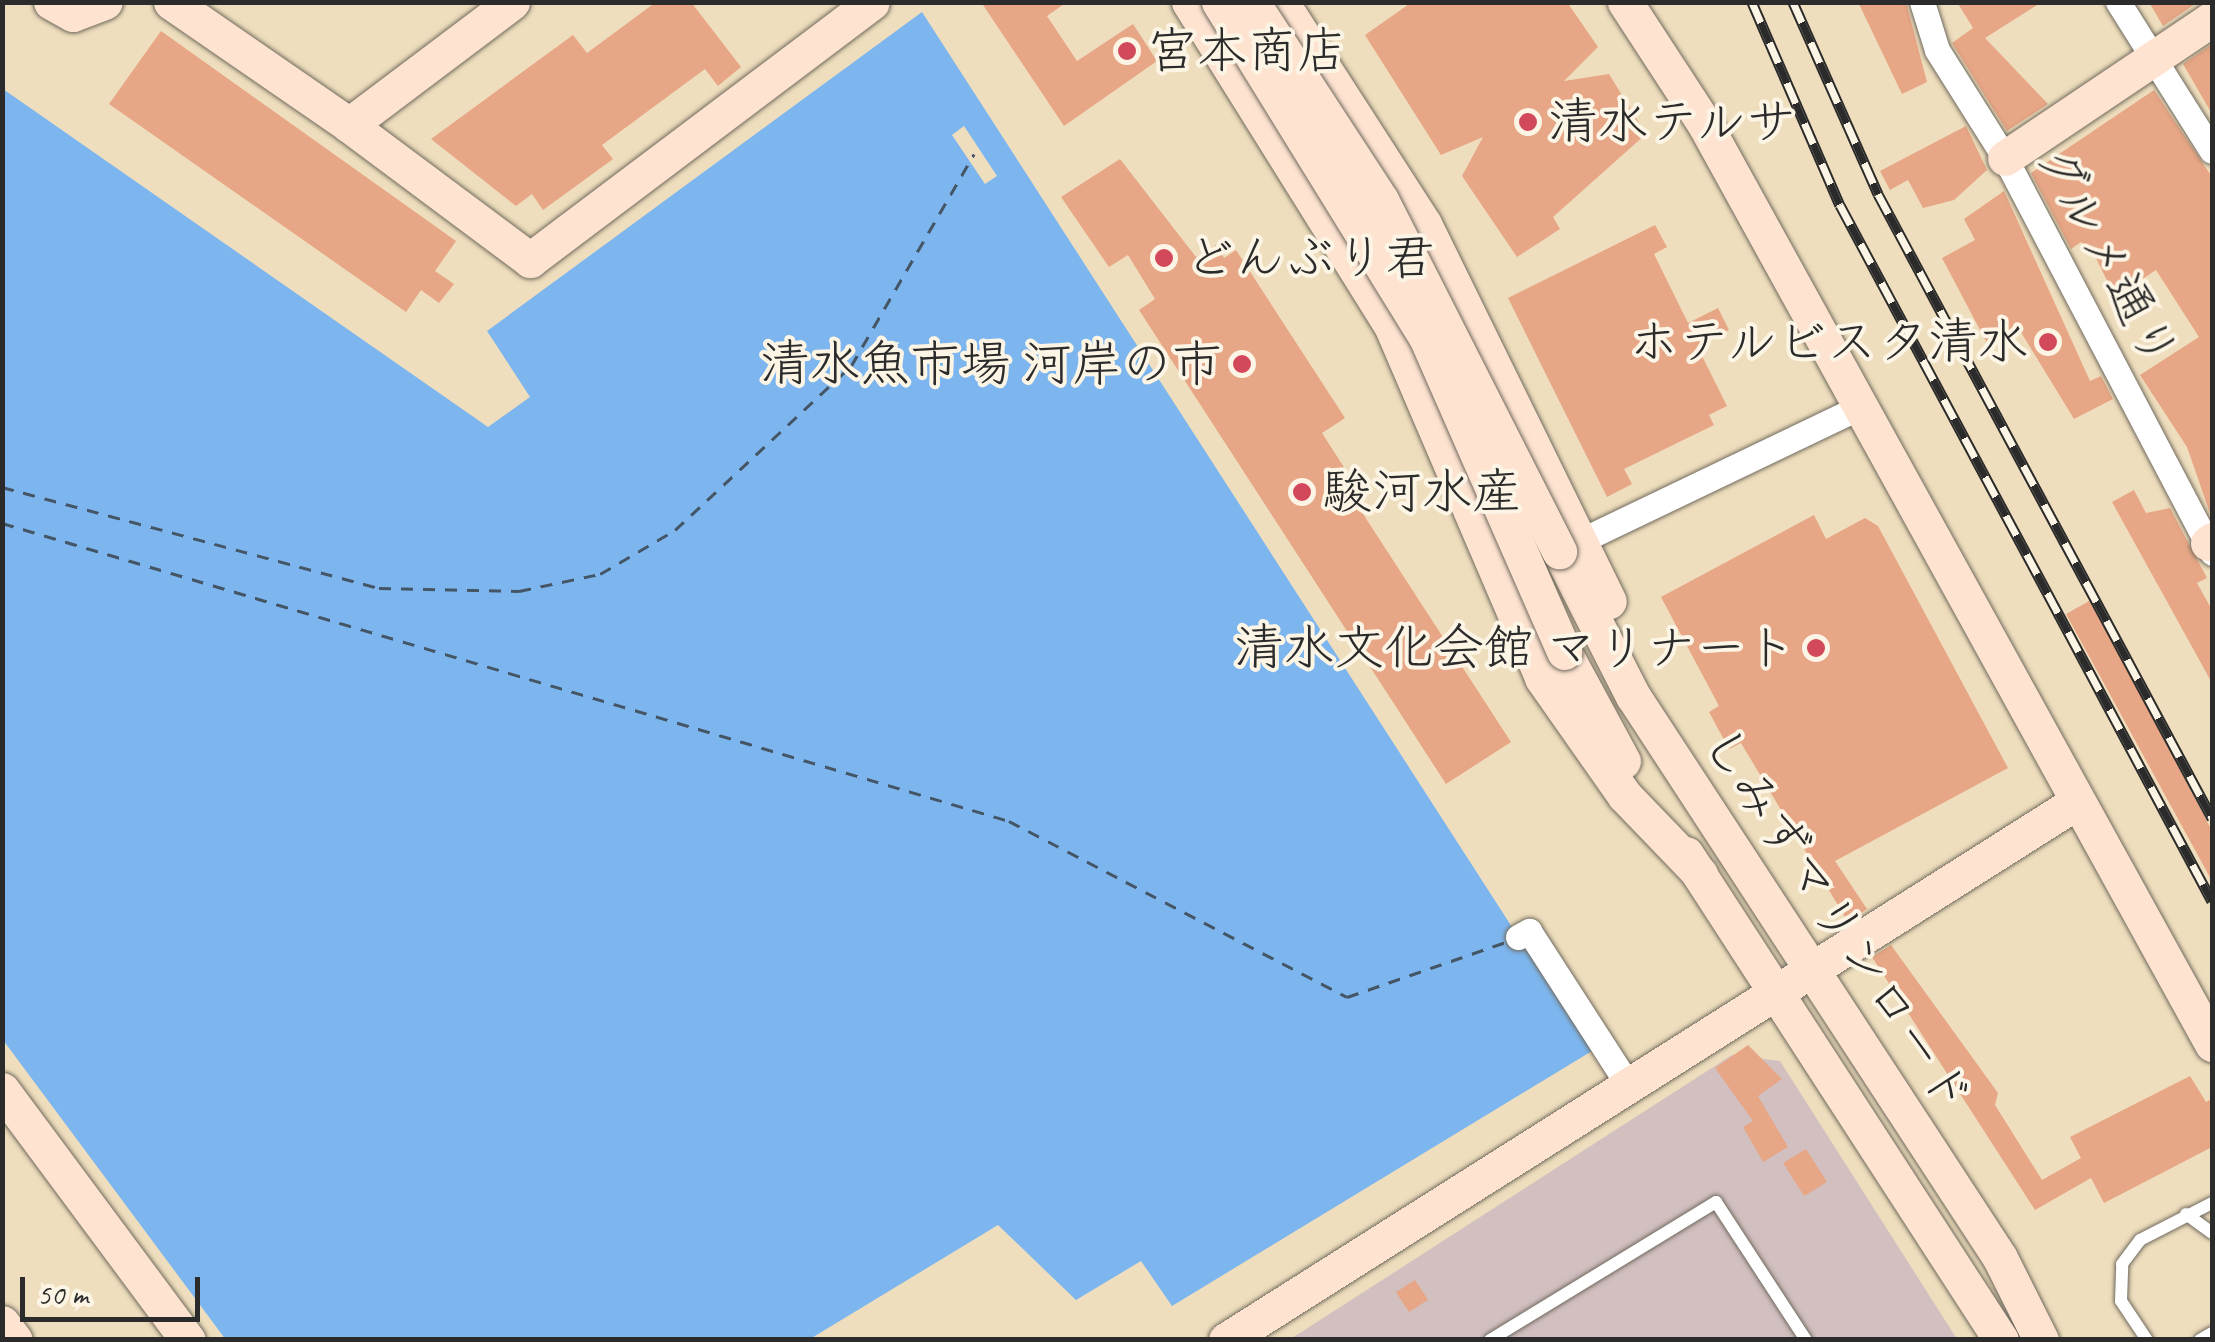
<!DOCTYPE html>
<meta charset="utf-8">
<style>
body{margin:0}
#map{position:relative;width:2215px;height:1342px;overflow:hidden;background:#efdebd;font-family:Caveat,"Klee One",sans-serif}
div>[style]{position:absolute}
.industrial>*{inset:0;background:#d2bfc0}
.water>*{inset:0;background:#7db6ee}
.pier>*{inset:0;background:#efdebd}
.ferry>*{height:2.5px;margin-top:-1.25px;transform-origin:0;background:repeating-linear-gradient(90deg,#456 0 12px,transparent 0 22px)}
.building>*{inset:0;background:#e7a685}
.roads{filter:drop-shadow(0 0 2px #706a5e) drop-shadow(0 0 2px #706a5e)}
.lane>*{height:12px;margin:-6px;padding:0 6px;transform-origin:6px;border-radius:6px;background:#fff}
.street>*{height:25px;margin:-12.5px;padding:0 12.5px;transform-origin:12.5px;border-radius:12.5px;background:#fff}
.secondary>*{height:35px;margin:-17.5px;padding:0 17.5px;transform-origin:17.5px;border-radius:17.5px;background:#fee3d1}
.rail>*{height:11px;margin-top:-5.5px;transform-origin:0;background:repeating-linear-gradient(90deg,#fcf5e5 0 22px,#2b2b2b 0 44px);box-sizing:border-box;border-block:2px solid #2b2b2b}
.bridges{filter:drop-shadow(0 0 2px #706a5e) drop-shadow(0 0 2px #706a5e)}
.secondary-bridge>*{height:35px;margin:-17.5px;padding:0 17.5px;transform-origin:17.5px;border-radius:17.5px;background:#fee3d1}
.dots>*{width:28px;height:28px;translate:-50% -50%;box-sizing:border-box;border:5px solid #fcf5e5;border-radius:50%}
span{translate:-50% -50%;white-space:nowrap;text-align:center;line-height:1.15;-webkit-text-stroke:8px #fcf5e5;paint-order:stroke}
.poi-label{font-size:50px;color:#2b2b2b}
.left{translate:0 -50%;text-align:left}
.right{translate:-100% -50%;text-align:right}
.street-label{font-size:50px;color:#2b2b2b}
.frame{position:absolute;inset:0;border:5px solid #2b2b2b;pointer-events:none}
.scale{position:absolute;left:20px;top:1277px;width:180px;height:45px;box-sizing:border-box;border:5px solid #2b2b2b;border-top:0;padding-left:12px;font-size:30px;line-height:35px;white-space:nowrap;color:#2b2b2b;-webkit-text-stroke:8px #fcf5e5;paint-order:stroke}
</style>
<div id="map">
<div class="industrial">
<div style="clip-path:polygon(1732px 1055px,1780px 1061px,1957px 1339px,1289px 1340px)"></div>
</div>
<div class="water">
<div style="clip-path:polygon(922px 12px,1592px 1051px,1172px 1306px,1141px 1261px,1076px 1300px,998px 1225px,810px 1339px,226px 1340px,3px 1040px,3px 89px,488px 427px,530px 397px,487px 331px)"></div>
</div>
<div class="pier">
<div style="clip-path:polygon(964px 126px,997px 176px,985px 184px,952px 135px)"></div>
</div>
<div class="ferry">
<div style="left:2px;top:487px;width:390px;rotate:15deg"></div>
<div style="left:379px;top:588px;width:140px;rotate:1.2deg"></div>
<div style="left:519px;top:591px;width:83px;rotate:-11.9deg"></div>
<div style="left:600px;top:574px;width:87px;rotate:-30.4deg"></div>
<div style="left:675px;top:530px;width:241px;rotate:-43deg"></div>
<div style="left:851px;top:366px;width:245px;rotate:-59.9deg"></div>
<div style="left:2px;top:523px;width:1050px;rotate:16.48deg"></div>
<div style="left:1009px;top:821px;width:381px;rotate:27.5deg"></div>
<div style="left:1347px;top:997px;width:168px;rotate:-19.1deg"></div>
</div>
<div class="building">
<div style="clip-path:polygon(656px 2px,691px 2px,741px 67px,718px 86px,705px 69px,602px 145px,613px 159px,543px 210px,532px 194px,516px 206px,431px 139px,573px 35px,587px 53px)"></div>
<div style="clip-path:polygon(981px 2px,1067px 2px,1047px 16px,1077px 61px,1133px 24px,1157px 61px,1064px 126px)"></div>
<div style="clip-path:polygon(1412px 2px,1567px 2px,1598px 47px,1564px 81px,1609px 74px,1646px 134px,1553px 217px,1560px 229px,1517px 257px,1462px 176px,1483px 137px,1441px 155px,1365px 35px)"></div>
<div style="clip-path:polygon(1858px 2px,1906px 2px,1927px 82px,1902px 94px)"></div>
<div style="clip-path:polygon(1957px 2px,2042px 2px,1985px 38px,2048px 104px,2007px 131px,1952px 43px,1973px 28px)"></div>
<div style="clip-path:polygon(2149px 2px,2198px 2px,2163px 26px)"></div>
<div style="clip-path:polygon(161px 31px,456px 241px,435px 271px,454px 284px,439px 303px,421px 290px,406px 312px,109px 104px)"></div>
<div style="clip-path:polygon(2212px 44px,2212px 114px,2183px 64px)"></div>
<div style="clip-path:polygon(2154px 90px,2212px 177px,2212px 519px,2187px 447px,2140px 375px,2199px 337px,2156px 270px,2115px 297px,2095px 256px,2081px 242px,2071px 249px,2031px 173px)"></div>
<div style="clip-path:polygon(1966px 126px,1987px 170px,1954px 200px,1923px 208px,1908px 180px,1890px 190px,1880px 171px)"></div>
<div style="clip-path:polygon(1120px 159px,1196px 257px,1216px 245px,1224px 258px,1236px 250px,1345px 418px,1322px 433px,1349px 475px,1341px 480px,1511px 742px,1446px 784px,1139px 310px,1155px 299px,1128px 255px,1109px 267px,1061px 197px)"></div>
<div style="clip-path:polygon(2004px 191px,2090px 381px,2101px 376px,2113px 399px,2074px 419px,2019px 329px,1988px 345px,1942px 258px,1975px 240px,1964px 219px)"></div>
<div style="clip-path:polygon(1655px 225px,1667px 247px,1654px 254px,1688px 323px,1718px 308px,1729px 330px,1697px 346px,1727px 406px,1709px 415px,1714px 425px,1624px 469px,1632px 484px,1607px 497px,1508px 298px)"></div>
<div style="clip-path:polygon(2134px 490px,2146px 513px,2170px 508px,2207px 578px,2197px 583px,2212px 610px,2212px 683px,2112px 502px)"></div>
<div style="clip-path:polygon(1814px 515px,1826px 539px,1865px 518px,1878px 526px,2008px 768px,1835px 861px,1867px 909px,1848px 922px,1741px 743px,1729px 749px,1709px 712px,1719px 706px,1661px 597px)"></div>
<div style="clip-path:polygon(2091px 600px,2212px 831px,2212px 881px,2066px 614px)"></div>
<div style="clip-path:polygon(1891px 945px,1998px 1093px,1995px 1105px,2042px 1180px,2081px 1158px,2070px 1137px,2190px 1076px,2206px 1102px,2212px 1099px,2212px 1147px,2104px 1203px,2091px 1178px,2035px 1210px,1872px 957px)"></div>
<div style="clip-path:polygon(1748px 1045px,1782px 1079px,1758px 1096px,1788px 1147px,1763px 1162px,1743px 1127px,1753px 1121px,1715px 1068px)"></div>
<div style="clip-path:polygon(1806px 1149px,1827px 1182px,1804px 1196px,1783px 1163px)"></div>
<div style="clip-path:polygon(1415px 1280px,1428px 1300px,1409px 1312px,1396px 1292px)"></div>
</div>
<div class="roads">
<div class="lane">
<div style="left:2186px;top:1214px;width:32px;rotate:36deg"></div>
<div style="left:1490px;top:1340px;width:265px;rotate:-31.4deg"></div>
<div style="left:1716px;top:1202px;width:165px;rotate:56.9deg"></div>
<div style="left:2147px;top:1340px;width:47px;rotate:-123.7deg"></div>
<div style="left:2121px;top:1301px;width:37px;rotate:-88deg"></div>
<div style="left:2122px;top:1264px;width:30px;rotate:-53deg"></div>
<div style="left:2140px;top:1240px;width:81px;rotate:-27.2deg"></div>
<div style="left:2200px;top:1340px;width:14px;rotate:-30deg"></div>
</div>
<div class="street">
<div style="left:1922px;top:2px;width:50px;rotate:72.6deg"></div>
<div style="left:1937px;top:50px;width:128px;rotate:57.8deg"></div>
<div style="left:2005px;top:158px;width:446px;rotate:62.3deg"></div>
<div style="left:2118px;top:2px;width:176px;rotate:57.8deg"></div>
<div style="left:1582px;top:540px;width:307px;rotate:-25.6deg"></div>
<div style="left:1518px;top:937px;width:13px;rotate:-29deg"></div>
<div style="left:1529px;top:931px;width:181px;rotate:57.2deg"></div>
</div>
<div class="secondary">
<div style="left:51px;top:2px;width:25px;rotate:29deg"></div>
<div style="left:73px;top:14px;width:34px;rotate:-21deg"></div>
<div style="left:171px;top:2px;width:216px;rotate:34.6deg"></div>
<div style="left:349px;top:125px;width:204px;rotate:-37deg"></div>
<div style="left:1189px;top:2px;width:381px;rotate:58deg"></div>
<div style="left:1391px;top:325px;width:384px;rotate:66.8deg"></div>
<div style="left:1542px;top:678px;width:144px;rotate:54.9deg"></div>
<div style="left:1625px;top:796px;width:108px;rotate:46.1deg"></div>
<div style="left:1281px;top:2px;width:264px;rotate:57.2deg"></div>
<div style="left:1424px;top:224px;width:420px;rotate:63.9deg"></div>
<div style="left:1625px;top:2px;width:145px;rotate:56.9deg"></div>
<div style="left:1704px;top:123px;width:1052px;rotate:61.12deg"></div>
<div style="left:349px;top:125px;width:226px;rotate:36.7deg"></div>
<div style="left:530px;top:260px;width:428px;rotate:-37deg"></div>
<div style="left:2005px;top:158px;width:249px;rotate:-33.9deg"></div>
<div style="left:2208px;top:543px;width:5px;rotate:-37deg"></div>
<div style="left:1559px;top:551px;width:163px;rotate:63deg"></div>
<div style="left:1633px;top:696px;width:671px;rotate:56.85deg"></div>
<div style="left:2000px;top:1258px;width:92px;rotate:63.4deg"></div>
<div style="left:1564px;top:652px;width:124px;rotate:61.6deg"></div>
<div style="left:1686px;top:854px;width:579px;rotate:57.05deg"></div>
<div style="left:2px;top:1090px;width:312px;rotate:53.4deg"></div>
<div style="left:2px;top:1323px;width:21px;rotate:53deg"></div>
<div style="left:1226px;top:1340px;width:1005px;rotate:-32.31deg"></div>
</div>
</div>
<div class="rail">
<div style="left:1752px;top:2px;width:221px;rotate:66.6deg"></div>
<div style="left:1840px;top:205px;width:789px;rotate:61.88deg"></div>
<div style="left:1793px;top:2px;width:210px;rotate:66.1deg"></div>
<div style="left:1878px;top:194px;width:708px;rotate:61.84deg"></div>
</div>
<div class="bridges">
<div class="secondary-bridge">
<div style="left:1219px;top:2px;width:394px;rotate:58.3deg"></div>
<div style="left:1426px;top:337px;width:344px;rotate:66.3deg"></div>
<div style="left:1252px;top:2px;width:236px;rotate:56.9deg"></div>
<div style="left:1381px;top:200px;width:394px;rotate:63.1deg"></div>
</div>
</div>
<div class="dots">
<div style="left:1127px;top:51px;background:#d1495b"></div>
<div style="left:1528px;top:122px;background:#d1495b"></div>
<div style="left:1164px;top:258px;background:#d1495b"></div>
<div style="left:2048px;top:342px;background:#d1495b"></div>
<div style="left:1242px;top:364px;background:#d1495b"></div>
<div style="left:1302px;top:492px;background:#d1495b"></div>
<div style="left:1816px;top:648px;background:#d1495b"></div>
</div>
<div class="poi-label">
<span class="left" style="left:1147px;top:51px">宮本商店</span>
<span class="left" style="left:1548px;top:122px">清水テルサ</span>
<span class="left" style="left:1184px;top:258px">どんぶり君</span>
<span class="right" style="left:2028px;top:342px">ホテルビスタ清水</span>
<span class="right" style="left:1222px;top:364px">清水魚市場 河岸の市</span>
<span class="left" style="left:1322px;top:492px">駿河水産</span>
<span class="right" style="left:1796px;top:648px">清水文化会館 マリナート</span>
</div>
<div class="street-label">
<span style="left:2107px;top:256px;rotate:62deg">グルメ通り</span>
<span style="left:1838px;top:920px;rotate:57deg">しみずマリンロード</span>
</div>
<div class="frame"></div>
<div class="scale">50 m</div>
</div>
